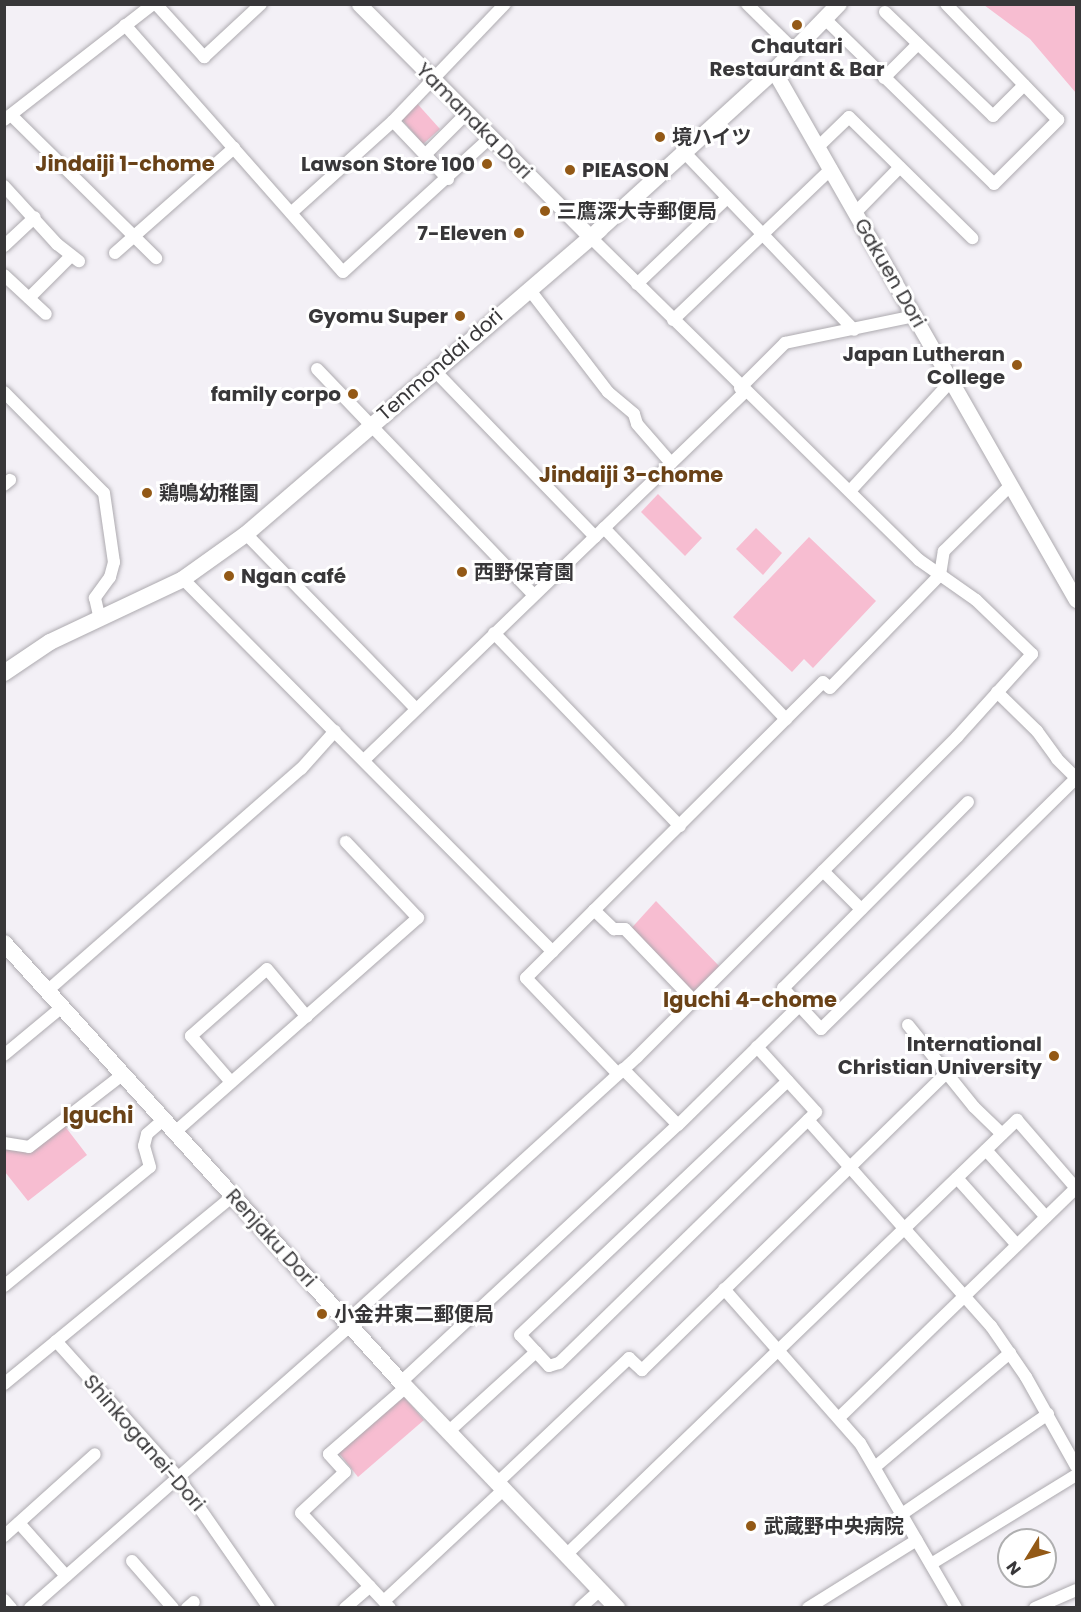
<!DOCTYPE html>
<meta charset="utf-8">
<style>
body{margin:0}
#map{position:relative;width:1081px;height:1612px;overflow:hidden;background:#f3f0f6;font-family:Poppins,"Noto Sans JP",sans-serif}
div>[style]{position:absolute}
.green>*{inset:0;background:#f7bdd1}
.roads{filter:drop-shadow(0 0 2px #adaaaf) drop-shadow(0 0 2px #adaaaf)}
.minor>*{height:12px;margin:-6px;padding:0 6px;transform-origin:6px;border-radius:6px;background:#fff}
.tertiary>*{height:15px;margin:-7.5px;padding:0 7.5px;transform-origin:7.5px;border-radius:7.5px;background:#fff}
.secondary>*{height:16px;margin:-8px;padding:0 8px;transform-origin:8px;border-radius:8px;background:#fff}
.dots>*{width:16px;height:16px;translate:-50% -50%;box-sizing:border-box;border:3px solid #fff;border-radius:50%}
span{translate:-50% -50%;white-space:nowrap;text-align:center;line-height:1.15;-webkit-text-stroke:6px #fff;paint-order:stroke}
.poi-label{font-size:20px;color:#383739;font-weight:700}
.left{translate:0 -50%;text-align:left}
.right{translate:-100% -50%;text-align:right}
.street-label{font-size:20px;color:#383739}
.neighbourhood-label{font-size:21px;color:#6a4217;font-weight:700}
.quarter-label{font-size:22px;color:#6a4217;font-weight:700}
.frame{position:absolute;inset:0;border:6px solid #383739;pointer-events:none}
.north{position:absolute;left:997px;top:1528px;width:60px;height:60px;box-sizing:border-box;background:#fff;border:2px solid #afafb0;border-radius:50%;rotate:233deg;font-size:16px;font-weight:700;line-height:24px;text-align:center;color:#383739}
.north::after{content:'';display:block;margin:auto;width:21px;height:27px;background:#935916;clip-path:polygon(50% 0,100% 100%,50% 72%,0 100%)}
</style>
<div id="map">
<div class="green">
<div style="clip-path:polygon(984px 5px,1076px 5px,1076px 93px,1030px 39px)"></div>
<div style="clip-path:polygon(414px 100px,440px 129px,423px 144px,398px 115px)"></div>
<div style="clip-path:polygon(658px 494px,702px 538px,685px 556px,641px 512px)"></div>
<div style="clip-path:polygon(756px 528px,782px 553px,763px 575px,736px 549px)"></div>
<div style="clip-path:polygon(809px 537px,876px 601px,813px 668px,804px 659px,792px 672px,733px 617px)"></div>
<div style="clip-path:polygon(656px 901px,721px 968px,693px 995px,627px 933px)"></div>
<div style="clip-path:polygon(64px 1125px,87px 1155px,28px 1201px,5px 1172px,4px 1149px,31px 1151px)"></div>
<div style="clip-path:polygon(404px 1397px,424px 1420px,358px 1477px,339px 1453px)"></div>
</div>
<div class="roads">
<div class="minor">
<div style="left:156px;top:4px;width:72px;rotate:47.8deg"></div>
<div style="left:204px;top:57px;width:78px;rotate:-42.9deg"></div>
<div style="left:747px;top:4px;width:66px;rotate:44.4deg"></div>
<div style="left:885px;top:12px;width:150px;rotate:43.9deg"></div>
<div style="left:993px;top:116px;width:44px;rotate:-45deg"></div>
<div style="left:825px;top:19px;width:236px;rotate:44.3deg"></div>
<div style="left:994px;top:184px;width:91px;rotate:-45deg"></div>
<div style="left:1058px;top:120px;width:161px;rotate:-134deg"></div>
<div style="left:125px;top:25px;width:329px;rotate:48.6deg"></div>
<div style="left:343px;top:272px;width:200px;rotate:-42.4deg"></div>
<div style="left:884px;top:78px;width:48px;rotate:-45deg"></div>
<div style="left:11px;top:115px;width:204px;rotate:44.6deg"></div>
<div style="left:4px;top:120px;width:189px;rotate:-37.9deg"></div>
<div style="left:393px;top:121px;width:80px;rotate:46.5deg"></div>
<div style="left:818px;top:147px;width:43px;rotate:-44.1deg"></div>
<div style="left:849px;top:117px;width:173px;rotate:44.5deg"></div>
<div style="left:684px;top:152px;width:246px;rotate:46.3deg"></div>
<div style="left:425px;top:155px;width:59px;rotate:-45deg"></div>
<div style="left:4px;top:186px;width:79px;rotate:47.6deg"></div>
<div style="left:57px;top:244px;width:28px;rotate:38deg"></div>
<div style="left:291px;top:213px;width:137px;rotate:-42deg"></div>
<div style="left:393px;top:121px;width:162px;rotate:-46.3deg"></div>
<div style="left:855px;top:213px;width:64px;rotate:-45.6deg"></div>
<div style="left:4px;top:246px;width:42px;rotate:-43.1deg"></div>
<div style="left:115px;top:253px;width:159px;rotate:-41.4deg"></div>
<div style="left:4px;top:275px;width:57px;rotate:42.9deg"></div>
<div style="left:637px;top:284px;width:124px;rotate:-43.7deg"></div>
<div style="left:529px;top:289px;width:130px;rotate:52.5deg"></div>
<div style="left:608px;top:392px;width:34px;rotate:40deg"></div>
<div style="left:634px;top:414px;width:10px;rotate:73deg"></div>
<div style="left:637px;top:424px;width:52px;rotate:48.9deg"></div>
<div style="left:29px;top:298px;width:59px;rotate:-45deg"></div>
<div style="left:673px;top:320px;width:219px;rotate:-43.7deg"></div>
<div style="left:317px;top:369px;width:313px;rotate:46.2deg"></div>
<div style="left:434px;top:370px;width:232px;rotate:46deg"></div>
<div style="left:740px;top:388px;width:64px;rotate:-45deg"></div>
<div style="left:785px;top:343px;width:132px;rotate:-11.8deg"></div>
<div style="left:4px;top:392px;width:142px;rotate:45.3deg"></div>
<div style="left:104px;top:493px;width:70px;rotate:81.8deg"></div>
<div style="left:114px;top:562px;width:16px;rotate:105deg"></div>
<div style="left:110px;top:577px;width:26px;rotate:126deg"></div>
<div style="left:95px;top:598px;width:22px;rotate:77deg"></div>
<div style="left:4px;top:485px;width:8px;rotate:-40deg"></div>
<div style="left:850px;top:491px;width:152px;rotate:-47.4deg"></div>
<div style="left:604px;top:528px;width:264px;rotate:46.4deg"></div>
<div style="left:246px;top:534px;width:244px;rotate:45.8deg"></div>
<div style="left:183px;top:579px;width:525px;rotate:45.23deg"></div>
<div style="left:494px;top:633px;width:268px;rotate:46.1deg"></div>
<div style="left:997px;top:692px;width:56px;rotate:44.3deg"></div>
<div style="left:1037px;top:731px;width:34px;rotate:54deg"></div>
<div style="left:1057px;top:759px;width:27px;rotate:45deg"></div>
<div style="left:364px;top:760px;width:530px;rotate:-44.01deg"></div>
<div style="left:968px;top:802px;width:262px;rotate:134.8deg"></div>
<div style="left:783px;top:988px;width:56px;rotate:47.2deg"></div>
<div style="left:821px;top:1029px;width:358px;rotate:-44.5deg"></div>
<div style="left:823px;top:871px;width:54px;rotate:45deg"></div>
<div style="left:594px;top:910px;width:28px;rotate:44deg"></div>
<div style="left:614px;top:929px;width:11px"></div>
<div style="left:625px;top:929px;width:100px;rotate:46.2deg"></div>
<div style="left:47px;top:991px;width:337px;rotate:-41.2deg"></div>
<div style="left:301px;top:769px;width:51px;rotate:-48.2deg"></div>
<div style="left:908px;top:1025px;width:105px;rotate:51.2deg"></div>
<div style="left:974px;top:1107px;width:39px;rotate:44deg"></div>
<div style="left:4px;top:1055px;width:75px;rotate:-39.6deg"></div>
<div style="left:623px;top:1069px;width:78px;rotate:45.5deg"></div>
<div style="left:618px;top:1074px;width:133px;rotate:-133.8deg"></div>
<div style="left:526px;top:978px;width:419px;rotate:-44.9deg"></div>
<div style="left:823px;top:682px;width:9px;rotate:41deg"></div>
<div style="left:830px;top:688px;width:158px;rotate:-45.8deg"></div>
<div style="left:940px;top:575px;width:24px;rotate:-81deg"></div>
<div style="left:944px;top:551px;width:94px;rotate:-44.6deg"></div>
<div style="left:231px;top:1082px;width:61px;rotate:-131deg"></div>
<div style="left:191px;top:1036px;width:101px;rotate:-41.4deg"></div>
<div style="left:267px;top:969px;width:62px;rotate:50.2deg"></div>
<div style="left:808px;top:1120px;width:276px;rotate:48.4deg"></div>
<div style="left:991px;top:1326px;width:62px;rotate:55.5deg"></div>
<div style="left:1026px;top:1377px;width:102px;rotate:60.7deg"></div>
<div style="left:175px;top:1132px;width:324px;rotate:-41.4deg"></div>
<div style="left:418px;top:918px;width:105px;rotate:-133.5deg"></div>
<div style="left:4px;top:1143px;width:25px;rotate:9deg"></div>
<div style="left:29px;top:1147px;width:118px;rotate:-37.7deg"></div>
<div style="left:986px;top:1150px;width:90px;rotate:48.2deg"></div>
<div style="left:957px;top:1178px;width:90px;rotate:48.2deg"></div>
<div style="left:4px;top:1286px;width:188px;rotate:-39.2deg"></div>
<div style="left:150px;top:1167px;width:22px;rotate:-106deg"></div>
<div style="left:144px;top:1146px;width:12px;rotate:-76deg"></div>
<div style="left:147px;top:1134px;width:21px;rotate:-41deg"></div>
<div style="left:724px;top:1289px;width:205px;rotate:48.6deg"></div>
<div style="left:860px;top:1443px;width:191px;rotate:59.8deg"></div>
<div style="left:56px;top:1341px;width:183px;rotate:48.1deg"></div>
<div style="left:178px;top:1477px;width:160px;rotate:55.2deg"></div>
<div style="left:536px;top:1352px;width:23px;rotate:-133deg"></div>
<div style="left:520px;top:1335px;width:369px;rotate:-43.5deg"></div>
<div style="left:401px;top:1382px;width:378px;rotate:-42.9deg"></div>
<div style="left:678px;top:1125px;width:170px;rotate:-44.5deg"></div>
<div style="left:4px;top:1384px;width:296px;rotate:-39.4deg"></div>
<div style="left:448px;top:1432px;width:119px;rotate:-42.3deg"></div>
<div style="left:536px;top:1352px;width:19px;rotate:47deg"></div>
<div style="left:549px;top:1366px;width:10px;rotate:-17deg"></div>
<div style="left:559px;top:1363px;width:359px;rotate:-44.3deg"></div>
<div style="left:816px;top:1112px;width:88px;rotate:-132.2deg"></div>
<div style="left:875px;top:1467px;width:177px;rotate:-40.2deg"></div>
<div style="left:497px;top:1483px;width:182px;rotate:-43.4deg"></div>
<div style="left:629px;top:1358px;width:18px;rotate:43deg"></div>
<div style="left:642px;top:1370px;width:425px;rotate:-44.3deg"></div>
<div style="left:902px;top:1514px;width:177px;rotate:-34.4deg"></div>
<div style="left:19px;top:1523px;width:71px;rotate:48.4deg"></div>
<div style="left:4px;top:1536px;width:122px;rotate:-42deg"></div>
<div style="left:566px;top:1555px;width:627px;rotate:-43.97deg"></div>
<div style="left:1017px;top:1120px;width:90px;rotate:49.1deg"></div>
<div style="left:1076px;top:1188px;width:330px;rotate:135.9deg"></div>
<div style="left:132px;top:1561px;width:62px;rotate:48.9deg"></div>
<div style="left:931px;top:1564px;width:170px;rotate:-31.5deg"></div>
<div style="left:4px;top:1600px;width:11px;rotate:49deg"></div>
<div style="left:384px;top:1601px;width:163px;rotate:-43deg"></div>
<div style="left:30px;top:1608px;width:419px;rotate:-41.4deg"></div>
<div style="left:344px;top:1331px;width:10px;rotate:-73deg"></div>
<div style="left:347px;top:1321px;width:392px;rotate:-42.3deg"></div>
<div style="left:637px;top:1057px;width:453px;rotate:-45deg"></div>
<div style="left:957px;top:737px;width:112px;rotate:-47.9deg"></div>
<div style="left:1032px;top:654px;width:78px;rotate:-136deg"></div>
<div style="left:976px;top:600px;width:70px;rotate:-144.9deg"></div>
<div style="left:919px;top:560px;width:461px;rotate:-135.5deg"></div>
<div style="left:187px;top:1608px;width:9px;rotate:-41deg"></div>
<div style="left:345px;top:1608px;width:33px;rotate:-41deg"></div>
<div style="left:390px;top:1608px;width:130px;rotate:-133.1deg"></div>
<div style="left:301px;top:1513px;width:60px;rotate:-43deg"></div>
<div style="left:345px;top:1472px;width:24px;rotate:-132deg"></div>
<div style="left:329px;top:1454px;width:102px;rotate:-41deg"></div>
<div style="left:580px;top:1608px;width:27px;rotate:-42deg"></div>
<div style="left:808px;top:1608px;width:128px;rotate:-32deg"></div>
<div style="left:1035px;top:1608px;width:45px;rotate:-23.7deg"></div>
</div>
<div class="tertiary">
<div style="left:359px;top:4px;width:328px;rotate:45.2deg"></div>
<div style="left:774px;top:71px;width:609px;rotate:60.28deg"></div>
</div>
<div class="secondary">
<div style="left:4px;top:673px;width:55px;rotate:-34deg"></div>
<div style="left:50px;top:642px;width:147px;rotate:-25.3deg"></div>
<div style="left:183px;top:579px;width:77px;rotate:-35.5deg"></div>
<div style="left:246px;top:534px;width:466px;rotate:-40.7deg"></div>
<div style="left:599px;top:230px;width:236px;rotate:-42.3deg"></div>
<div style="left:774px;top:71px;width:93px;rotate:-45.9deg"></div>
<div style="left:4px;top:943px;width:592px;rotate:47.88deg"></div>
<div style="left:401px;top:1382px;width:313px;rotate:46.3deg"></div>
</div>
</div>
<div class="dots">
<div style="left:797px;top:25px;background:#935916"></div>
<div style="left:660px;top:137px;background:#935916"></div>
<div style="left:487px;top:164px;background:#935916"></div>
<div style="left:570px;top:170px;background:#935916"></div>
<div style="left:545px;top:211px;background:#935916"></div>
<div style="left:519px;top:233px;background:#935916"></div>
<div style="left:460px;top:316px;background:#935916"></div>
<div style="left:1017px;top:365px;background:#935916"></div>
<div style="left:353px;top:394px;background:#935916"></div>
<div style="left:147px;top:493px;background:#935916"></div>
<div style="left:462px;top:572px;background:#935916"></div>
<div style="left:229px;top:576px;background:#935916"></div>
<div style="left:1054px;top:1056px;background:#935916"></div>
<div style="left:322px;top:1314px;background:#935916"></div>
<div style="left:751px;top:1526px;background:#935916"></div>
</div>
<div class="poi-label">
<span style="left:797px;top:58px">Chautari<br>Restaurant &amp; Bar</span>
<span class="left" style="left:672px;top:137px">境ハイツ</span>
<span class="right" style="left:475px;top:164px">Lawson Store 100</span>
<span class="left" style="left:582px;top:170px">PIEASON</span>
<span class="left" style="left:557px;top:211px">三鷹深大寺郵便局</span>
<span class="right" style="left:507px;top:233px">7-Eleven</span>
<span class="right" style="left:448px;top:316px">Gyomu Super</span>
<span class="right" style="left:1005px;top:366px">Japan Lutheran<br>College</span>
<span class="right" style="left:341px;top:394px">family corpo</span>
<span class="left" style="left:159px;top:493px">鶏鳴幼稚園</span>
<span class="left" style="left:474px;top:572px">西野保育園</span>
<span class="left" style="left:241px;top:576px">Ngan café</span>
<span class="right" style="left:1042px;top:1056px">International<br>Christian University</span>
<span class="left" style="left:334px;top:1314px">小金井東二郵便局</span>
<span class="left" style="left:764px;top:1526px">武蔵野中央病院</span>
</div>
<div class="street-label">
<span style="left:474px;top:121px;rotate:45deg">Yamanaka Dori</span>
<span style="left:890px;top:273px;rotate:60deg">Gakuen Dori</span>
<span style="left:440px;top:365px;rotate:-41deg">Tenmondai dori</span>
<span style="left:271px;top:1238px;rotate:48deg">Renjaku Dori</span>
<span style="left:144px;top:1443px;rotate:49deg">Shinkoganei-Dori</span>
</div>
<div class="neighbourhood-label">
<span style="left:125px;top:164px">Jindaiji 1-chome</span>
<span style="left:631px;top:475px">Jindaiji 3-chome</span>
<span style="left:750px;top:1000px">Iguchi 4-chome</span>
</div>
<div class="quarter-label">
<span style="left:98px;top:1116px">Iguchi</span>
</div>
<div class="frame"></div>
<div class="north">N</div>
</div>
